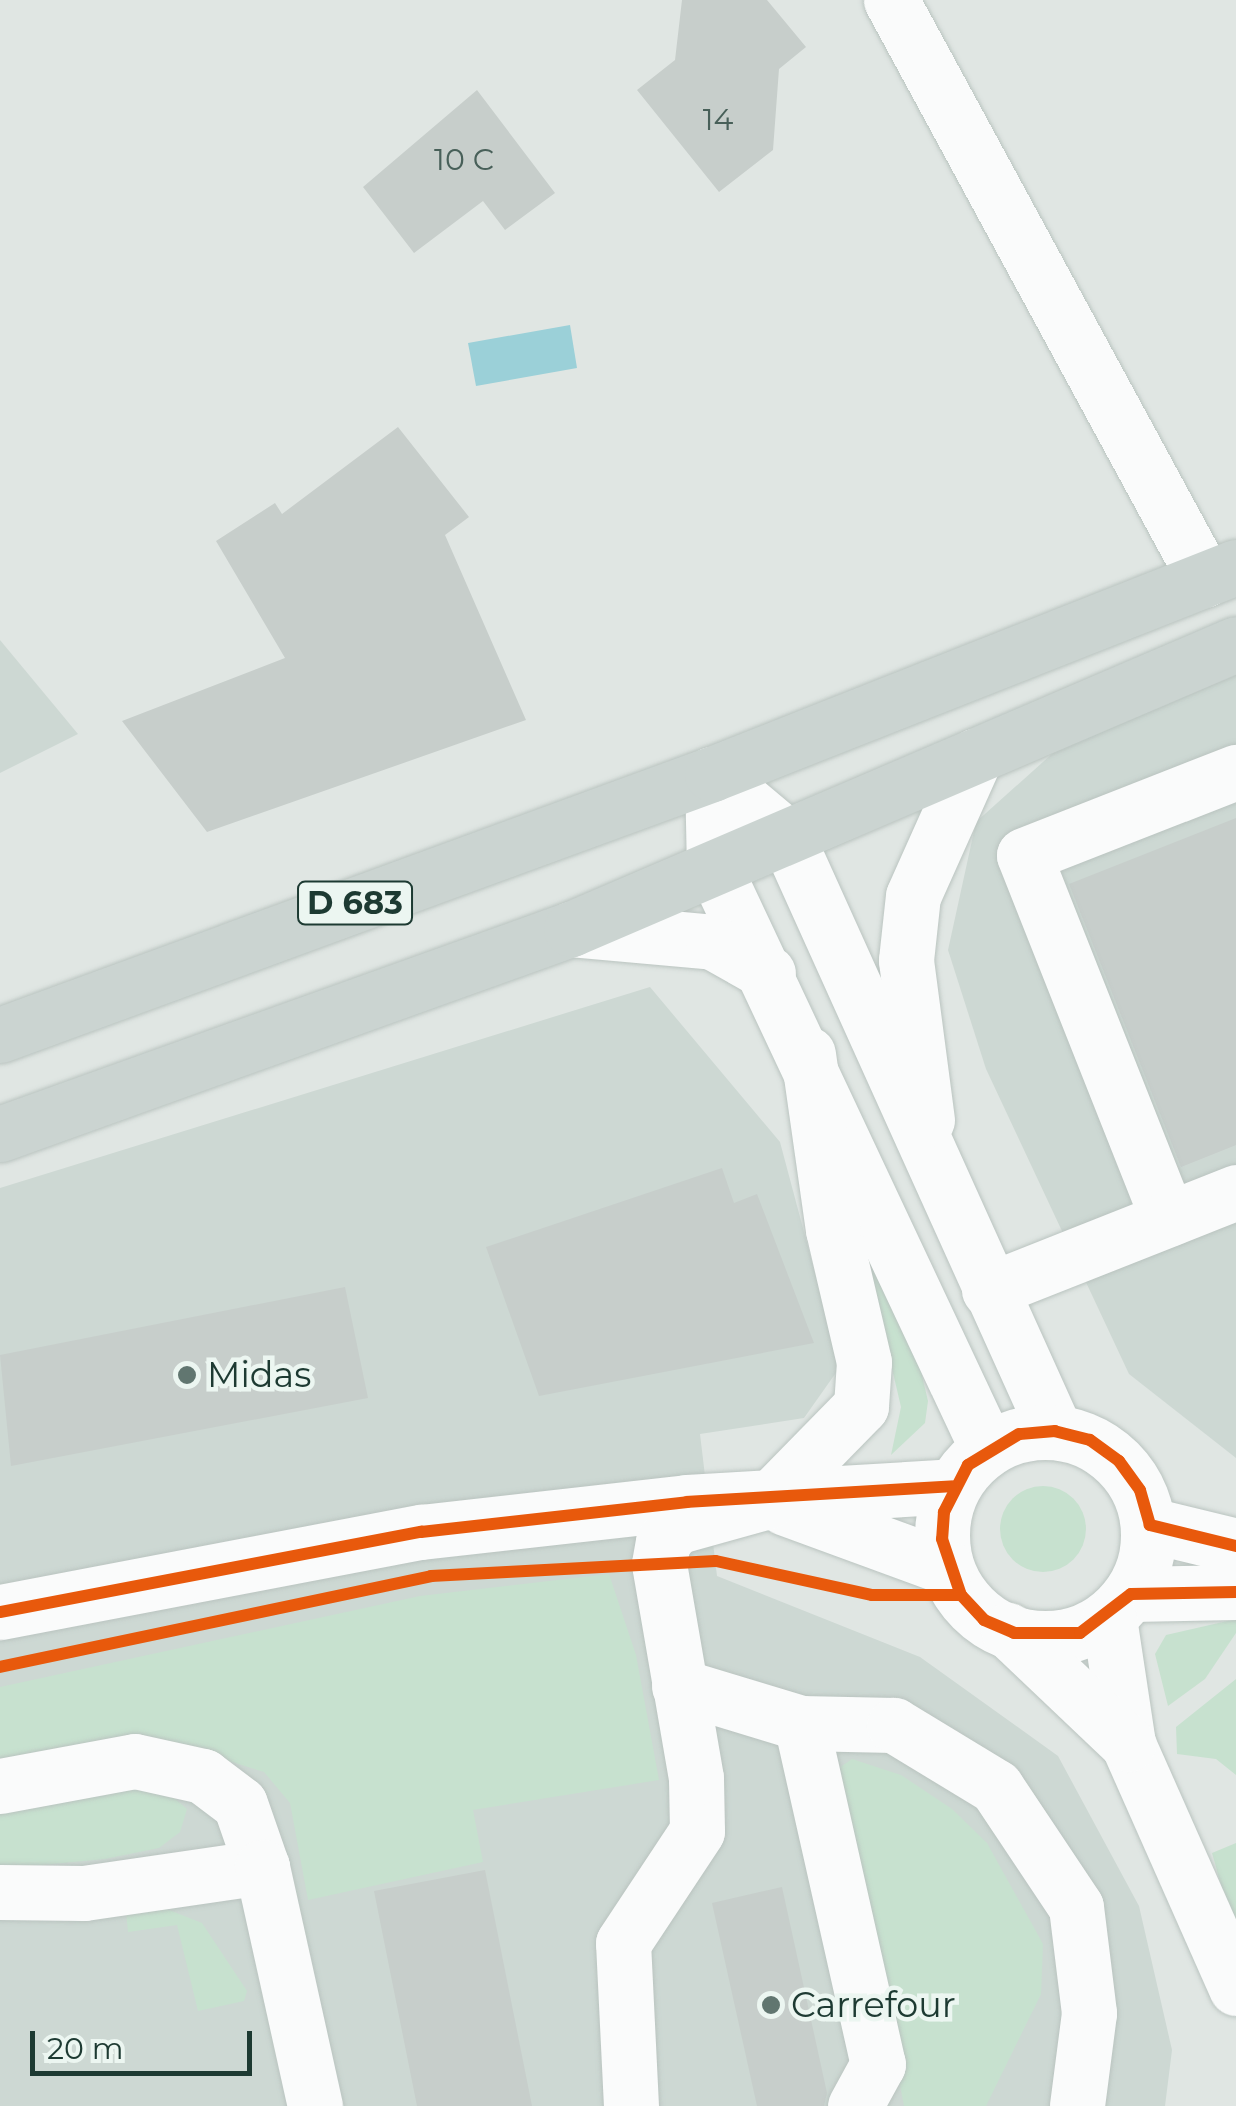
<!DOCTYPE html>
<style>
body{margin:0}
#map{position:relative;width:1236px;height:2106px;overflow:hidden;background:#e0e6e3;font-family:Montserrat,sans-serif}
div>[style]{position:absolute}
.built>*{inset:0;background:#cdd8d3}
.green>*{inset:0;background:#c7e1cf}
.round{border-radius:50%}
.water>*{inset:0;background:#9bd0d8}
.building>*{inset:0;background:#c7cecb}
.roads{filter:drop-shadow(0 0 2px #bac4c0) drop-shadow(0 0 2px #bac4c0)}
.minor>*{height:55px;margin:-27.5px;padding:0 27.5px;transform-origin:27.5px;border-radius:27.5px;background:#fafbfb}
.minor>.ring{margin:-27.5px;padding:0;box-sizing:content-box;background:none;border:55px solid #fafbfb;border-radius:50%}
.major>*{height:55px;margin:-27.5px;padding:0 27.5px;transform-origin:27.5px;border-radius:27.5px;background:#cbd4d1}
.cycleway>*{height:12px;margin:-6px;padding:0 6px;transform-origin:6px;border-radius:6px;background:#e8590c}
.dots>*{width:28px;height:28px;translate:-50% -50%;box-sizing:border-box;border:5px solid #ecf6f1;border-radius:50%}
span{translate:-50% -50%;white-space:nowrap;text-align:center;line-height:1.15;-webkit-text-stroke:9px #ecf6f1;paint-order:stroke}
.number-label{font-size:30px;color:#486059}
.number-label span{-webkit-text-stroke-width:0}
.shield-label span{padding:2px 8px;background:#ecf6f1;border:2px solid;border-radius:8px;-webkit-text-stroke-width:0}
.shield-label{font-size:32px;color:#1d3a32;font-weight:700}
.poi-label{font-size:35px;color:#1d3a32}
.left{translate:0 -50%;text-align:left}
.scale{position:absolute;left:30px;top:2031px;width:222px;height:45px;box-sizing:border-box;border:5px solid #1d3a32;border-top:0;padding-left:12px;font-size:30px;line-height:35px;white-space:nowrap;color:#1d3a32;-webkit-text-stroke:8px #ecf6f1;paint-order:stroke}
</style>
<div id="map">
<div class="built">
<div style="clip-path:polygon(0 640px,78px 734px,0 773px)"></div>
<div style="clip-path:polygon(1236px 675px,1236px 1458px,1129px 1374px,986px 1069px,948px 950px,976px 822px,1053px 753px)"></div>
<div style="clip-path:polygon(650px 987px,780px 1142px,840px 1367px,804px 1418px,700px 1434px,717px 1576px,920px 1657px,1058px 1756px,1139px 1906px,1172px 2050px,1165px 2106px,0 2106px,0 1188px)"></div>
</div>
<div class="green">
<div style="clip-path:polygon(865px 1253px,916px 1350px,928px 1401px,925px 1423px,891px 1455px,901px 1407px)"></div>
<div class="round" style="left:1000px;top:1486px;width:86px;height:86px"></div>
<div style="clip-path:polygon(609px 1574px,636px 1655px,659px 1780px,473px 1810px,483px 1862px,308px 1900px,290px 1803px,264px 1772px,145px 1735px,0 1759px,0 1687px,420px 1596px)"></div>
<div style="clip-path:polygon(1236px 1619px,1236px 1633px,1205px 1679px,1168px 1706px,1155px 1654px,1166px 1635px)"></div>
<div style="clip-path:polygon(1236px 1679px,1236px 1775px,1216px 1759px,1177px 1754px,1176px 1727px)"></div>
<div style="clip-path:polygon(852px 1759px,901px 1775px,952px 1809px,987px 1843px,1043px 1944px,1041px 1994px,986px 2106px,904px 2106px,839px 1768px)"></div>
<div style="clip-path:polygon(123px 1785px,166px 1791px,187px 1809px,180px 1832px,159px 1848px,105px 1859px,0 1869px,0 1805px)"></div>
<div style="clip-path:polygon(1236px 1843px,1236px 1939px,1212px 1853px)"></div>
<div style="clip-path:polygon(159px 1906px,202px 1923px,247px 1991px,244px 2001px,198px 2011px,177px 1925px,128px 1932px,126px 1912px)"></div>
</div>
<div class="water">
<div style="clip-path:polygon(570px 325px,577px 368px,476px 386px,468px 343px)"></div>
</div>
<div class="building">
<div style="clip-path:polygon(682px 0,767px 0,806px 47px,779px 69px,773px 150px,719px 192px,637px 90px,675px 60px)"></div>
<div style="clip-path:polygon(477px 90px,555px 193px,505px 230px,483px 201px,414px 253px,363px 187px)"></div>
<div style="clip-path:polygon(398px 427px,469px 517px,445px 535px,526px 720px,207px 832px,122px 721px,285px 658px,216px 541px,275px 503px,282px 514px)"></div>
<div style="clip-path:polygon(1236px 818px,1236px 1145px,1181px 1167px,1069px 884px)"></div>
<div style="clip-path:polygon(722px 1168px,734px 1203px,757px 1194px,814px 1343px,539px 1396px,486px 1247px)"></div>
<div style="clip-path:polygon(345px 1287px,368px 1398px,11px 1466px,0 1355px)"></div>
<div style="clip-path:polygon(485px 1870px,532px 2106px,417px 2106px,374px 1891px)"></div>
<div style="clip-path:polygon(782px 1887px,827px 2093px,824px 2106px,757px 2106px,712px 1903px)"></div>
</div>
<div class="roads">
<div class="minor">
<div style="left:891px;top:0;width:659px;rotate:61.53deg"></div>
<div style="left:712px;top:774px;width:98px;rotate:40deg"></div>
<div style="left:787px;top:837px;width:652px;rotate:65.72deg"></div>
<div style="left:712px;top:774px;width:93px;rotate:88.8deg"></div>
<div style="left:714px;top:867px;width:642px;rotate:64.83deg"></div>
<div style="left:571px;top:929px;width:143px;rotate:5.2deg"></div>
<div style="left:713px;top:942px;width:63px;rotate:29.4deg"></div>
<div style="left:927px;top:1120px;width:161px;rotate:-97.5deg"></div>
<div style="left:906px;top:960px;width:64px;rotate:-83.8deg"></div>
<div style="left:913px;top:896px;width:154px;rotate:-65.9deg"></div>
<div style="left:1168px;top:1219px;width:391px;rotate:-111.6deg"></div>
<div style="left:1024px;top:855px;width:228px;rotate:-21.4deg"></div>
<div style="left:989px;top:1290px;width:266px;rotate:-21.6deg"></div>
<div class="ring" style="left:942px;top:1432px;width:151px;height:151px"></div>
<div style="left:785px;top:1508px;width:171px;rotate:20.1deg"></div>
<div style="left:1150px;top:1525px;width:89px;rotate:13.7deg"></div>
<div style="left:1131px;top:1594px;width:105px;rotate:-1.1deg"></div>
<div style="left:0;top:1612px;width:429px;rotate:-10.8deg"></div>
<div style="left:421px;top:1532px;width:268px;rotate:-6.4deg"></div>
<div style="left:687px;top:1502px;width:266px;rotate:-3.4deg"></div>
<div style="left:1109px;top:1618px;width:127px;rotate:81.4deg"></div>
<div style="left:1128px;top:1744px;width:267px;rotate:66.1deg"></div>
<div style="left:1008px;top:1630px;width:166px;rotate:43.5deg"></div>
<div style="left:679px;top:1686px;width:127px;rotate:16.9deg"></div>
<div style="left:801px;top:1723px;width:93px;rotate:1.2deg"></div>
<div style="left:894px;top:1725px;width:119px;rotate:31.3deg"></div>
<div style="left:996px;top:1787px;width:144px;rotate:56.3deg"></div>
<div style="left:1076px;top:1907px;width:107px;rotate:83deg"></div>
<div style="left:1089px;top:2013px;width:94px;rotate:97.4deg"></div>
<div style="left:801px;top:1723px;width:350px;rotate:77.3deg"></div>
<div style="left:878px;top:2064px;width:48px;rotate:118.7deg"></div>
<div style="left:0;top:1786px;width:137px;rotate:-10.5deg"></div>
<div style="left:135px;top:1761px;width:70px;rotate:12.4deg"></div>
<div style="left:203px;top:1776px;width:46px;rotate:37.1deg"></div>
<div style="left:240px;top:1804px;width:67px;rotate:70.8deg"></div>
<div style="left:0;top:1892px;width:84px;rotate:0.7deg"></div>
<div style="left:84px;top:1893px;width:180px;rotate:-8.3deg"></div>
<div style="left:262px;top:1867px;width:245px;rotate:77.5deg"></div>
<div style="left:631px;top:2106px;width:163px;rotate:-92.8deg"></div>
<div style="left:623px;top:1943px;width:134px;rotate:-56.5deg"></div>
<div style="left:697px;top:1831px;width:53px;rotate:-91.1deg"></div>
<div style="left:696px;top:1778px;width:217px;rotate:-99.8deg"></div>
<div style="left:659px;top:1564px;width:22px;rotate:-80deg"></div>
<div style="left:663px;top:1542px;width:19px;rotate:-51deg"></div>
<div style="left:675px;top:1527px;width:97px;rotate:-15.6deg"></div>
<div style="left:768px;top:1501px;width:133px;rotate:-45.6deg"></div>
<div style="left:861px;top:1406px;width:44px;rotate:-86.1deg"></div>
<div style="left:864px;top:1362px;width:136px;rotate:-103.2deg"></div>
<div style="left:833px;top:1230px;width:178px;rotate:-98.1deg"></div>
</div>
<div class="major">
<div style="left:0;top:1035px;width:758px;rotate:-20.13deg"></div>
<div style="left:712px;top:774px;width:563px;rotate:-21.56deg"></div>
<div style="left:0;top:1134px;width:607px;rotate:-19.75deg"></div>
<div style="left:571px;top:929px;width:723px;rotate:-23.2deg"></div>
</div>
</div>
<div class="cycleway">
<div style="left:1236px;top:1546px;width:89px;rotate:-166.3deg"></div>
<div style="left:1150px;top:1525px;width:36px;rotate:-106deg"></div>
<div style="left:1140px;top:1490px;width:36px;rotate:-126deg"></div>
<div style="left:1119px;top:1461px;width:36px;rotate:-144deg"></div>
<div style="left:1090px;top:1440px;width:36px;rotate:-166deg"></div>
<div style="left:1055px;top:1431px;width:36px;rotate:175deg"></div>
<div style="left:1019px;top:1434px;width:60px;rotate:148.7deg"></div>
<div style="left:968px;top:1465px;width:53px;rotate:117.1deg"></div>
<div style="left:944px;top:1512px;width:27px;rotate:94deg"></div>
<div style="left:942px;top:1539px;width:59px;rotate:71.3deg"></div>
<div style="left:961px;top:1595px;width:34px;rotate:47deg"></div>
<div style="left:984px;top:1620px;width:33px;rotate:23deg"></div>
<div style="left:1014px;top:1633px;width:66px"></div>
<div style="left:1080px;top:1633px;width:64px;rotate:-37.4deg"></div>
<div style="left:1131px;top:1594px;width:105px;rotate:-1.1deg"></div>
<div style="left:0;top:1612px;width:429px;rotate:-10.8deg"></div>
<div style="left:421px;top:1532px;width:268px;rotate:-6.4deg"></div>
<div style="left:687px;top:1502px;width:266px;rotate:-3.4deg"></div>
<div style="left:0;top:1667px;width:441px;rotate:-11.9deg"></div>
<div style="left:431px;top:1576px;width:285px;rotate:-3deg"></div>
<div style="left:716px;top:1561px;width:160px;rotate:12.3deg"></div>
<div style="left:872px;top:1595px;width:89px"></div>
</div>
<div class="dots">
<div style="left:187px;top:1375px;background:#617670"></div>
<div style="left:771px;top:2005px;background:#617670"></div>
</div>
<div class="number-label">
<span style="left:718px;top:120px">14</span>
<span style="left:464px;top:160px">10 C</span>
</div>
<div class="shield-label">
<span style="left:355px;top:903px">D 683</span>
</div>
<div class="poi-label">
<span class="left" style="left:207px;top:1375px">Midas</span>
<span class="left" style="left:791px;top:2005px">Carrefour</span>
</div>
<div class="scale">20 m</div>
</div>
